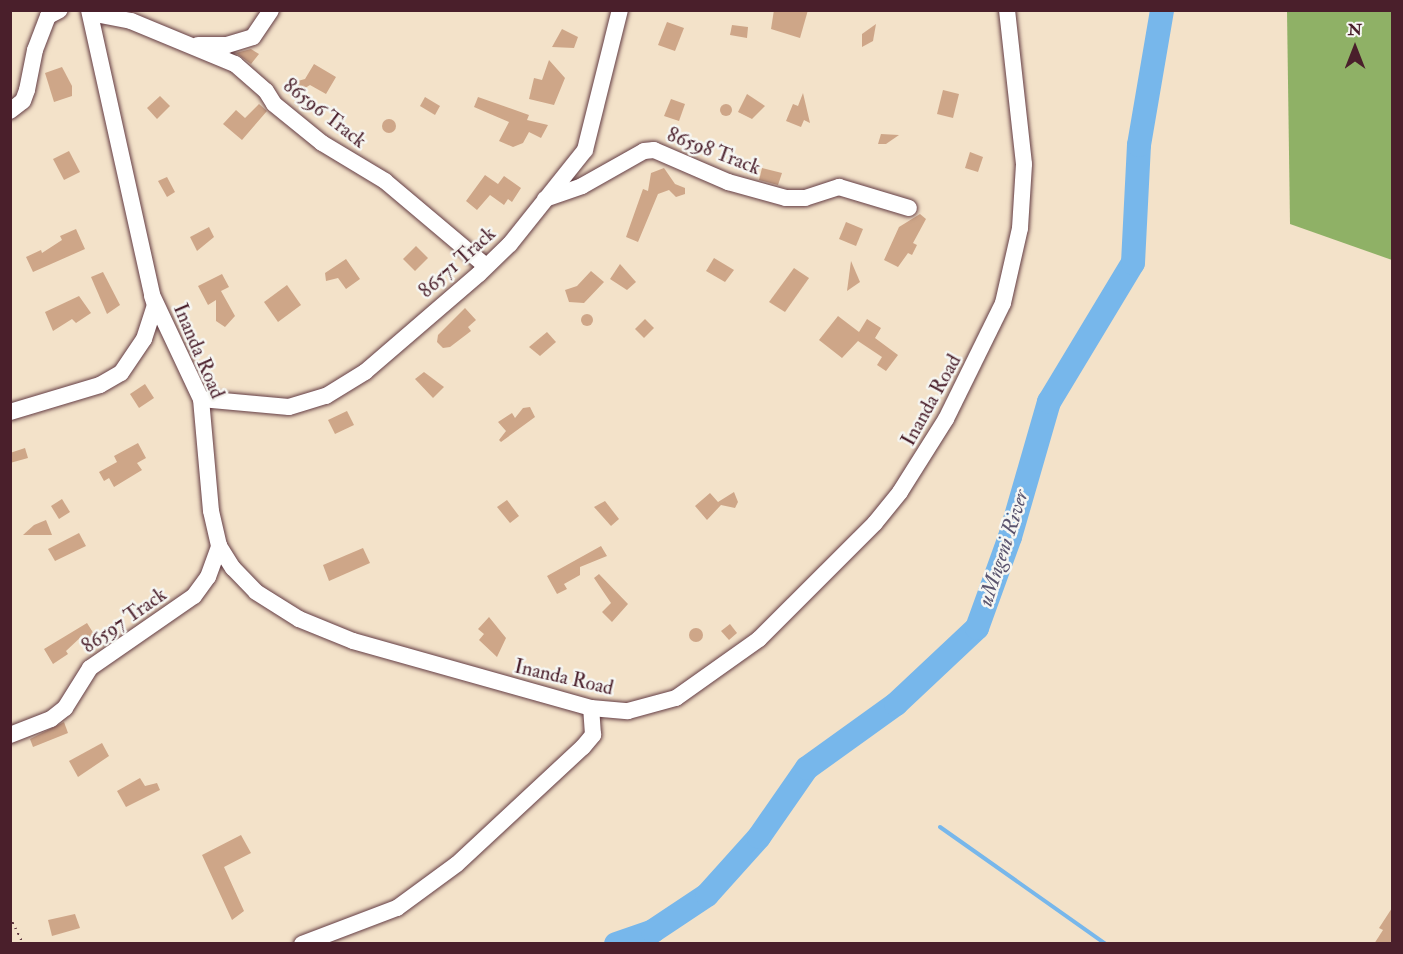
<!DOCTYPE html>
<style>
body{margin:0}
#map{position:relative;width:1403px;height:954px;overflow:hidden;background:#f3e2c9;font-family:"IM FELL Double Pica",serif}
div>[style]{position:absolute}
.forest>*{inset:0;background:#8fb166}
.stream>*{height:4px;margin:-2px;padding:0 2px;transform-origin:2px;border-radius:2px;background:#77b7eb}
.river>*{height:24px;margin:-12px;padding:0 12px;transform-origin:12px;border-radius:12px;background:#77b7eb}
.building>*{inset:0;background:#cea688}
.round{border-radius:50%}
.path>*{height:2px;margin-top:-1px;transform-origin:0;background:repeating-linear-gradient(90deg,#633c43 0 1.5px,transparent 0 6px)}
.roads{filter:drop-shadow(0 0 2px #633c43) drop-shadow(0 0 2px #633c43)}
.minor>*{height:16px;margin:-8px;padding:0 8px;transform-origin:8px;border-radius:8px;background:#fff}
span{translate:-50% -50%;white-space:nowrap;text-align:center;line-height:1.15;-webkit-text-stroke:5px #f6f6f2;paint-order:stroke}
.street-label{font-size:20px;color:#4a1f2b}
.water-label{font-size:21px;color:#5a546e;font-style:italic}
.frame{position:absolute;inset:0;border:12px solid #4a1f2b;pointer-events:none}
.north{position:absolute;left:1325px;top:18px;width:60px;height:60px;-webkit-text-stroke:4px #f6f6f2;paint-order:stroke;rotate:0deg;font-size:16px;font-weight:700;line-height:24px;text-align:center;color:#4a1f2b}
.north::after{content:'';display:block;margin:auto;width:21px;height:27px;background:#4a1f2b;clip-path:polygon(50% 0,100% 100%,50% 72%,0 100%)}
</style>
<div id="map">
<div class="forest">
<div style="clip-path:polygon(1287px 11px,1392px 11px,1392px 260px,1290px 224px)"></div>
</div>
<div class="stream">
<div style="left:940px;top:827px;width:203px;rotate:35.2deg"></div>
</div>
<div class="river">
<div style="left:616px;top:944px;width:39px;rotate:-19deg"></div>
<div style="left:653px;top:931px;width:65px;rotate:-33.7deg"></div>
<div style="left:707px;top:895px;width:78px;rotate:-48.1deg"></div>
<div style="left:759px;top:837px;width:84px;rotate:-55.2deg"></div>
<div style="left:807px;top:768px;width:110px;rotate:-35.7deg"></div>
<div style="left:896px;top:704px;width:111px;rotate:-43.2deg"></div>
<div style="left:977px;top:628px;width:97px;rotate:-70.1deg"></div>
<div style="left:1010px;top:537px;width:141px;rotate:-73.9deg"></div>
<div style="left:1049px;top:402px;width:162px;rotate:-58.9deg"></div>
<div style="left:1133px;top:263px;width:118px;rotate:-87.1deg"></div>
<div style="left:1139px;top:145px;width:137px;rotate:-80.3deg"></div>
</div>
<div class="building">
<div style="clip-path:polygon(774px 10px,808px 10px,800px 38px,771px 29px)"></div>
<div style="clip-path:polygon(667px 22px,684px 28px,675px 51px,658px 45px)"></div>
<div style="clip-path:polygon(876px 24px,873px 41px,862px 47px,862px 34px)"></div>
<div style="clip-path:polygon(732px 25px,748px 27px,747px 38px,730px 35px)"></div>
<div style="clip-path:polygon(562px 29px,578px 37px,574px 48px,552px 47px)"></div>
<div style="clip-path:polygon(251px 49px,259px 54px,251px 64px,236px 53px)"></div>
<div style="clip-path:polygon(549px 60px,565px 78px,554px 105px,529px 99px,534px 78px,542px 80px)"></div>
<div style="clip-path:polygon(314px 64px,336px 77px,326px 94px,310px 85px,290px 97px,294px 82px,305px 79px)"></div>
<div style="clip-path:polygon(62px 67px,72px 86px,72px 96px,54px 102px,45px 73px)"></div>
<div style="clip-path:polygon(943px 90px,959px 94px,953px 118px,937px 114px)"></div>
<div style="clip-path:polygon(803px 93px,810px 123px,804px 120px,801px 127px,786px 121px,793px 104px,798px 106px)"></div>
<div style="clip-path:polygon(747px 94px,765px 106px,752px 119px,738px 112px)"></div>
<div style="clip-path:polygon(160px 96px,170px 106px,157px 119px,147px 108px)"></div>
<div style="clip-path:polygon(425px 97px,440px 106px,435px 115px,420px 106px)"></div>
<div style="clip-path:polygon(478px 97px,529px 115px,527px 120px,548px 125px,541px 138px,529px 132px,523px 143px,513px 147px,499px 141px,509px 122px,474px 107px)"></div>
<div style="clip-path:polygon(671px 99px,685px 104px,679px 121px,664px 116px)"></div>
<div class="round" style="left:720px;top:104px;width:12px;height:12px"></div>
<div style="clip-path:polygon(259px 104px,267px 111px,242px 140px,223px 124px,236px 110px,245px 118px)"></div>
<div class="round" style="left:382px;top:119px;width:14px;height:14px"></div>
<div style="clip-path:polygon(881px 134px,899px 135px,886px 144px,878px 144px)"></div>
<div style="clip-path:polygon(69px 151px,80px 172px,64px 180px,53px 159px)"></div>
<div style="clip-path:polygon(970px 152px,983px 157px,978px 172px,965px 168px)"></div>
<div style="clip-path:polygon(664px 168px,675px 184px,685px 188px,685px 194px,676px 197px,669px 190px,658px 194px,638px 242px,626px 237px,643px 189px,648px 191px,651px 173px)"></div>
<div style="clip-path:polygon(762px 168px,782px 173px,778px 185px,759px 180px)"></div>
<div style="clip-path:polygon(485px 175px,498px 184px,504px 176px,521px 188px,512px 202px,508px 199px,504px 205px,490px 195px,477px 210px,466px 201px)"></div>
<div style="clip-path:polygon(167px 177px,175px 192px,167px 197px,158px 181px)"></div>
<div style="clip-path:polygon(920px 214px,926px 219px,913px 243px,917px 245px,912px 255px,908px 253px,898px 267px,884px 260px,899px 227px)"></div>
<div style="clip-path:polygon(846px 222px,863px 229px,856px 246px,839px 239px)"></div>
<div style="clip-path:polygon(209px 227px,214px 237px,197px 251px,190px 237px)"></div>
<div style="clip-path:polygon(76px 229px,85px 249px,33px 272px,26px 257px,41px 250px,42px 253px,62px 240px,60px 236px)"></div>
<div style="clip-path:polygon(416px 246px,428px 258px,415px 271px,403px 259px)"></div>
<div style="clip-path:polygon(714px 258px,734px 270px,725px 282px,706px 271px)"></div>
<div style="clip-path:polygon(346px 259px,360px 279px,346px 289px,338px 278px,326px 281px,325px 273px)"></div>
<div style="clip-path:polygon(851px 261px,860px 282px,847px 291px)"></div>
<div style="clip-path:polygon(620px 264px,636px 282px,627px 290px,610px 279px)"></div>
<div style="clip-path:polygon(794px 268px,809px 278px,785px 312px,769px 302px)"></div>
<div style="clip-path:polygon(591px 271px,604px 282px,584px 303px,569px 302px,565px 290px,577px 286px)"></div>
<div style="clip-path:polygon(103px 272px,120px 305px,107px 314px,91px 277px)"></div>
<div style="clip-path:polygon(222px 274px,229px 287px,221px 291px,235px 316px,225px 327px,216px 321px,216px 300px,208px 305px,198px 286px)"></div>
<div style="clip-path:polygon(287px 285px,301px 305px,278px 322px,264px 302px)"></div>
<div style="clip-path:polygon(79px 296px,91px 313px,76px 323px,72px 319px,53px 331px,45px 312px)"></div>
<div style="clip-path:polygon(465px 308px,476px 320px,468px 327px,471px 331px,450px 347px,443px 348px,437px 342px,438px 335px)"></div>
<div class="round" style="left:581px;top:314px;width:12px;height:12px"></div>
<div style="clip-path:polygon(838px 316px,859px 332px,867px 319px,881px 328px,875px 338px,898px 355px,886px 371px,877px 365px,882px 357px,858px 341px,842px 358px,819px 340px)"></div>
<div style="clip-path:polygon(645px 319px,654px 328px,644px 338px,635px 329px)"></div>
<div style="clip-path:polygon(547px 332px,556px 342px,540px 356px,529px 347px)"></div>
<div style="clip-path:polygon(424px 372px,444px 387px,433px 398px,415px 379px)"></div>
<div style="clip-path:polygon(145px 384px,154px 398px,139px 408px,130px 394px)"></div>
<div style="clip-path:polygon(530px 407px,535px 417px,501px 442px,499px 440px,506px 431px,498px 422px,512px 413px,515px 418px,523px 408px)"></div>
<div style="clip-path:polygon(347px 411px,354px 425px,335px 434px,328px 420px)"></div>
<div style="clip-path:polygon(138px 443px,146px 458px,137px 463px,142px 470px,114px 487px,109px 478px,104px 481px,99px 472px,117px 462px,114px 456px)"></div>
<div style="clip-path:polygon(25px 448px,28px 458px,10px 463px,10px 453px)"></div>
<div style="clip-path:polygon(734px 492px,738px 502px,735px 508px,721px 505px,707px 520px,695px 506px,710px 493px,718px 502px)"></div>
<div style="clip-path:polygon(62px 499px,70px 512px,59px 519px,51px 506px)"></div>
<div style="clip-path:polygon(507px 500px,519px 516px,510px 523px,497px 507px)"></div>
<div style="clip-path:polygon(605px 501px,619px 519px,611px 526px,594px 507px)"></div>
<div style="clip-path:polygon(46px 520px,52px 535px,23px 535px,34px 525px)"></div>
<div style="clip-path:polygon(79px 533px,86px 546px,55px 561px,48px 549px)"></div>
<div style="clip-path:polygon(601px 546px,607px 556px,580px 567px,580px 575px,564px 584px,567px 589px,557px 594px,547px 576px)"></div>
<div style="clip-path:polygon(363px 548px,370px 563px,329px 581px,323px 565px)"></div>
<div style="clip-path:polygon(599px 574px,628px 604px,612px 622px,602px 612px,611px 603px,594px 578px)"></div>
<div style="clip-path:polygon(489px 617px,506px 638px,497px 657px,479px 640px,484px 634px,478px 629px)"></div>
<div style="clip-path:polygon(87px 623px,99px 642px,91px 647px,83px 635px,66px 651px,68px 654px,53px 664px,44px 649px)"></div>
<div style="clip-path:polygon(730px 624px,737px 633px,729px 640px,721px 631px)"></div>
<div class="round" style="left:689px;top:628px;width:14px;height:14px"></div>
<div style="clip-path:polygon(64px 722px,68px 733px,33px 747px,30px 739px)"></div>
<div style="clip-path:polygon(102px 743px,109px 756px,78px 777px,69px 761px)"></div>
<div style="clip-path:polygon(140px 778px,145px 786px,157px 783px,160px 790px,126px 807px,117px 791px)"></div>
<div style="clip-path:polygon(241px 835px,251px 853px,224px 867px,244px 911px,232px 920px,202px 855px)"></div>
<div style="clip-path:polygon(1392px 908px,1392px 944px,1374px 944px,1383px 930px,1379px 928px)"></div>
<div style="clip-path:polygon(75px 914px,80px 928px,52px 936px,48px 920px)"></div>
</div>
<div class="path">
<div style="left:10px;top:917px;width:30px;rotate:64deg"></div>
</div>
<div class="roads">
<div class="minor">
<div style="left:89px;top:10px;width:292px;rotate:77.5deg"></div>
<div style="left:152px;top:295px;width:115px;rotate:64.8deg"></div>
<div style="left:201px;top:399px;width:112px;rotate:84.9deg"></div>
<div style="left:211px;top:511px;width:36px;rotate:77deg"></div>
<div style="left:219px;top:546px;width:26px;rotate:58deg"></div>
<div style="left:233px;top:568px;width:33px;rotate:46deg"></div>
<div style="left:256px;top:592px;width:51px;rotate:32.1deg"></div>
<div style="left:299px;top:619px;width:58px;rotate:22.2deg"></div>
<div style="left:353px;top:641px;width:247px;rotate:15.7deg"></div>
<div style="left:591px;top:708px;width:37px;rotate:5deg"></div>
<div style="left:628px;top:711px;width:50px;rotate:-15.2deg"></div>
<div style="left:676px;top:698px;width:102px;rotate:-35.4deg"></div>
<div style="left:759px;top:639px;width:164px;rotate:-45deg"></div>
<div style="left:875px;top:523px;width:40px;rotate:-51deg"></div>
<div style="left:900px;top:492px;width:86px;rotate:-57.8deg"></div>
<div style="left:946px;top:419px;width:129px;rotate:-63.8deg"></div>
<div style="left:1003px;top:303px;width:77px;rotate:-77.2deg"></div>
<div style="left:1020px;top:228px;width:64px;rotate:-86.4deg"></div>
<div style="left:1024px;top:164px;width:155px;rotate:-96.3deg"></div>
<div style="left:90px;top:13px;width:42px;rotate:11deg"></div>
<div style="left:131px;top:21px;width:113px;rotate:22.5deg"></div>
<div style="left:235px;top:64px;width:41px;rotate:41.1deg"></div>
<div style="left:266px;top:91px;width:15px;rotate:58deg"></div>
<div style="left:274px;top:104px;width:62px;rotate:39.1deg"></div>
<div style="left:322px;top:143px;width:74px;rotate:31.1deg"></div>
<div style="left:385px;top:181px;width:132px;rotate:40.1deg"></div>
<div style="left:198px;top:45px;width:29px"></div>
<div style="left:227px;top:45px;width:27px;rotate:-17deg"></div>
<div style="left:253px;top:37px;width:32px;rotate:-56deg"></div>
<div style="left:10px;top:111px;width:16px;rotate:-38deg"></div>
<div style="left:23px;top:101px;width:12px;rotate:-70deg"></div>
<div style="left:27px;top:90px;width:41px;rotate:-78.7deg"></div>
<div style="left:35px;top:50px;width:36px;rotate:-69deg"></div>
<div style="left:48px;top:16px;width:13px;rotate:-27deg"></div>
<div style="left:545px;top:199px;width:39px;rotate:-19deg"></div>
<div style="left:582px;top:186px;width:71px;rotate:-29.4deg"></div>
<div style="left:644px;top:151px;width:10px;rotate:-6deg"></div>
<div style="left:654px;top:150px;width:81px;rotate:23.4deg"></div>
<div style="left:728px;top:182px;width:60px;rotate:15.4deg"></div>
<div style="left:786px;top:198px;width:19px"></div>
<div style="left:805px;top:198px;width:36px;rotate:-18deg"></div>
<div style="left:839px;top:187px;width:73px;rotate:16.7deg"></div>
<div style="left:201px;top:399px;width:88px;rotate:5.2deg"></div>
<div style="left:289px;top:407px;width:39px;rotate:-17deg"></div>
<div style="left:326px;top:396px;width:46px;rotate:-31.6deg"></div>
<div style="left:365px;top:372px;width:150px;rotate:-40.7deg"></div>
<div style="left:479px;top:274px;width:43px;rotate:-44.1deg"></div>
<div style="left:510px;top:244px;width:120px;rotate:-51.4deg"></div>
<div style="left:585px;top:150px;width:144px;rotate:-76deg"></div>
<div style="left:10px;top:412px;width:94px;rotate:-16.7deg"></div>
<div style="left:100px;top:385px;width:24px;rotate:-30deg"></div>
<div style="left:121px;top:373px;width:41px;rotate:-55.9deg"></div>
<div style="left:144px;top:339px;width:36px;rotate:-72deg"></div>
<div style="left:155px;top:305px;width:9px;rotate:-108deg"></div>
<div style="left:10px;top:735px;width:44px;rotate:-21.3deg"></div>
<div style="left:51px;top:719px;width:18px;rotate:-38deg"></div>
<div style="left:65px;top:708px;width:47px;rotate:-58deg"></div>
<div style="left:90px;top:668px;width:126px;rotate:-34.7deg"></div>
<div style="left:194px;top:596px;width:24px;rotate:-54deg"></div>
<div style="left:208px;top:577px;width:33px;rotate:-70deg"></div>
<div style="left:302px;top:944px;width:102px;rotate:-20.8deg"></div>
<div style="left:397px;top:908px;width:74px;rotate:-36.3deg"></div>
<div style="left:457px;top:864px;width:172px;rotate:-42.9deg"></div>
<div style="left:583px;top:747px;width:16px;rotate:-50deg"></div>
<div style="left:593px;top:735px;width:27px;rotate:-94deg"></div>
</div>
</div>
<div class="street-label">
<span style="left:325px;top:113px;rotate:38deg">86596 Track</span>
<span style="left:714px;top:151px;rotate:21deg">86598 Track</span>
<span style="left:457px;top:262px;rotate:-42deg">86571 Track</span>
<span style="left:199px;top:351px;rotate:67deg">Inanda Road</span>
<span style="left:931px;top:400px;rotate:-61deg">Inanda Road</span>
<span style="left:124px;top:620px;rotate:-35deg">86597 Track</span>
<span style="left:564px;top:677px;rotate:13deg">Inanda Road</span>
</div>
<div class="water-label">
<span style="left:1004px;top:548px;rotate:-72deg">uMngeni River</span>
</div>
<div class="frame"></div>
<div class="north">N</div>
</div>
